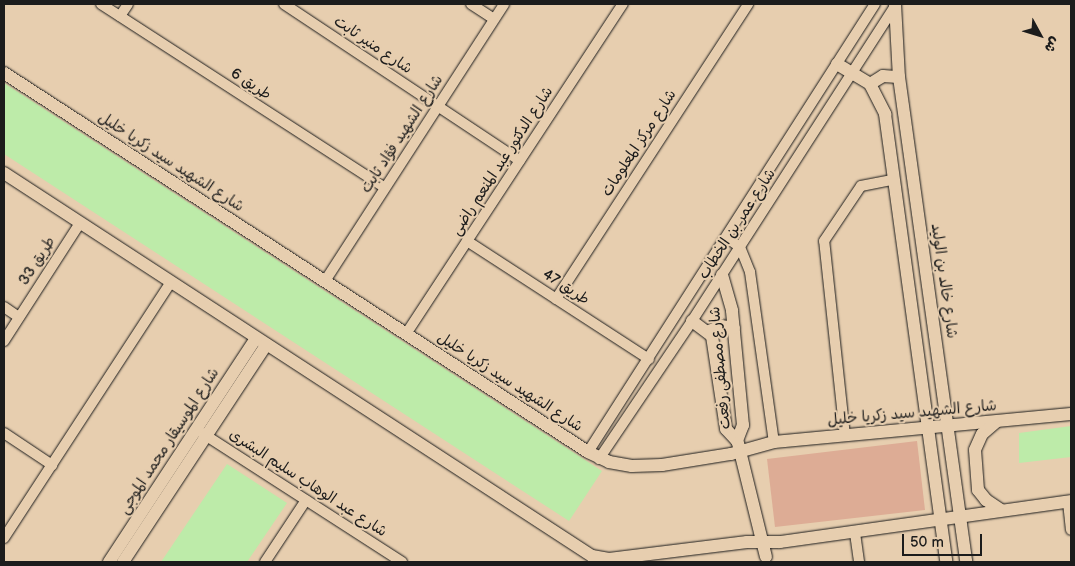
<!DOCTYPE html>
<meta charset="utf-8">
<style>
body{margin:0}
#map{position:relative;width:1075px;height:566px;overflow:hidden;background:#e7ceaf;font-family:"Balsamiq Sans","Playpen Sans Arabic",sans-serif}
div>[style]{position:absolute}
.green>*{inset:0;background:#bdeba9}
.building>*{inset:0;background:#ddac95}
.roads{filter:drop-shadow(0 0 1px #1c1c1c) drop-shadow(0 0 1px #1c1c1c)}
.minor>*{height:10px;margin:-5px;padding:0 5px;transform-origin:5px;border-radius:5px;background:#e7ceaf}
.tertiary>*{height:12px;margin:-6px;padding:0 6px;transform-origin:6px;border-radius:6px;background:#e7ceaf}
span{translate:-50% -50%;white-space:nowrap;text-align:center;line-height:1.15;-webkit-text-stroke:4px #e7ceaf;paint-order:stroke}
.street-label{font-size:15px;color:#1c1c1c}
.frame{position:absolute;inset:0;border:5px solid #1c1c1c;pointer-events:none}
.north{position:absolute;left:1015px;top:10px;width:50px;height:50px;-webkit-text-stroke:4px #e7ceaf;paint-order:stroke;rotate:129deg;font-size:14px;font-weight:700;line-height:20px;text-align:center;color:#1c1c1c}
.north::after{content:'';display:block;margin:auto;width:18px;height:22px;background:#1c1c1c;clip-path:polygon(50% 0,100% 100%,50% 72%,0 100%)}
.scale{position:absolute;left:902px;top:534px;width:80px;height:22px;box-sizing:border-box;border:2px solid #1c1c1c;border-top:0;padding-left:6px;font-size:15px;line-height:18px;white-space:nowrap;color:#1c1c1c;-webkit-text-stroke:4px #e7ceaf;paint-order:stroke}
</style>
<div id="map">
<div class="green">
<div style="clip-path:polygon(4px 83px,602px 471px,569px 521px,4px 154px)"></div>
<div style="clip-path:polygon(1071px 426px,1071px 457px,1019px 463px,1019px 433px)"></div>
<div style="clip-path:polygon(227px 464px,287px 503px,247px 562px,161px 562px)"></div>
</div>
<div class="building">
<div style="clip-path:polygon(917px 441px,925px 510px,775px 527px,767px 459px)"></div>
</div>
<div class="roads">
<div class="minor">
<div style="left:101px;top:4px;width:338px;rotate:32.9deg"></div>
<div style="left:284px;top:4px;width:283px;rotate:33.6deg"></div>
<div style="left:471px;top:4px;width:27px;rotate:33deg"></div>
<div style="left:120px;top:16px;width:14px;rotate:-56deg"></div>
<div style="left:727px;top:238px;width:16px;rotate:35deg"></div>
<div style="left:740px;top:247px;width:27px;rotate:68deg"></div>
<div style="left:750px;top:272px;width:172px;rotate:82deg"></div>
<div style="left:467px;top:241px;width:217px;rotate:33deg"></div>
<div style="left:325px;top:281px;width:330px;rotate:-57.1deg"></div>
<div style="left:556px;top:299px;width:352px;rotate:-56.9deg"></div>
<div style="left:4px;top:307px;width:18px;rotate:34deg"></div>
<div style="left:406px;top:334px;width:395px;rotate:-56.7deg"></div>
<div style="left:4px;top:341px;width:140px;rotate:-57.2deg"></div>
<div style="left:4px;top:433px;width:58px;rotate:33.7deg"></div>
<div style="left:202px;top:433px;width:238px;rotate:32.8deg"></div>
<div style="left:845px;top:436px;width:196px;rotate:-96.1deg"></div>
<div style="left:824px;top:241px;width:66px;rotate:-56.1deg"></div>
<div style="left:861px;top:186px;width:33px;rotate:-11deg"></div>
<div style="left:588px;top:452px;width:532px;rotate:-57.36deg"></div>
<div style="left:599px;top:459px;width:166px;rotate:-56deg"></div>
<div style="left:692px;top:321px;width:377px;rotate:-57.2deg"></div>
<div style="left:1068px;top:502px;width:28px;rotate:84deg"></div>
<div style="left:855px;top:533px;width:29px;rotate:82deg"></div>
<div style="left:4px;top:538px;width:306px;rotate:-56.9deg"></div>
<div style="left:265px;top:562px;width:74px;rotate:-56.5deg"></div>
</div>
<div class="tertiary">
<div style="left:895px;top:4px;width:73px;rotate:86.9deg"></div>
<div style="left:899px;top:77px;width:490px;rotate:82.1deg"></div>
<div style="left:837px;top:64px;width:39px;rotate:31deg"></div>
<div style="left:870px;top:84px;width:34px;rotate:63deg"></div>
<div style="left:885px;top:114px;width:452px;rotate:82.2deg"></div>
<div style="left:4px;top:73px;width:696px;rotate:32.98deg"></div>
<div style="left:588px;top:452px;width:23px;rotate:25deg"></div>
<div style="left:609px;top:462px;width:23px;rotate:10deg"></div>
<div style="left:632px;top:466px;width:30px;rotate:-2deg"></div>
<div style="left:662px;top:465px;width:70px;rotate:-9.1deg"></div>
<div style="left:731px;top:454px;width:45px;rotate:-15.6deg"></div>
<div style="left:774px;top:442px;width:298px;rotate:-5.4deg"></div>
<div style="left:870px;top:84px;width:15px;rotate:-32deg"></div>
<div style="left:883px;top:76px;width:16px;rotate:4deg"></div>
<div style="left:4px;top:173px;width:702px;rotate:33.08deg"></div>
<div style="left:592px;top:556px;width:17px;rotate:10deg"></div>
<div style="left:609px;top:559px;width:139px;rotate:-7deg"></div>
<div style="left:747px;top:542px;width:33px"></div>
<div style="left:780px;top:542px;width:294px;rotate:-8deg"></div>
<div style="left:722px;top:275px;width:37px;rotate:74deg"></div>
<div style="left:732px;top:311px;width:115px;rotate:84.5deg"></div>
<div style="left:743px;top:425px;width:17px;rotate:111deg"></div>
<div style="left:692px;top:321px;width:25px;rotate:37deg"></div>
<div style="left:712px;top:336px;width:94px;rotate:81.4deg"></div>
<div style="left:726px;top:429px;width:16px;rotate:47deg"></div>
<div style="left:709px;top:331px;width:13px;rotate:-23deg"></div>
<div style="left:721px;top:326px;width:13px;rotate:9deg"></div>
<div style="left:996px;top:422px;width:18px;rotate:139deg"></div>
<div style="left:982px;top:434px;width:17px;rotate:114deg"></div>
<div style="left:975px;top:450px;width:40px;rotate:85.7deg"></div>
<div style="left:978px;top:490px;width:13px;rotate:51deg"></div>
<div style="left:986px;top:500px;width:18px;rotate:34deg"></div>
<div style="left:738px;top:443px;width:117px;rotate:76.2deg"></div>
<div style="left:109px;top:562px;width:268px;rotate:-56.7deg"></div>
<div style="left:123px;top:562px;width:260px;rotate:-56.6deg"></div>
</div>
</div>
<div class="street-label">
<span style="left:373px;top:45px;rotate:34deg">شارع منير ثابت</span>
<span style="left:251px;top:84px;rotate:33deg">طريق 6</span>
<span style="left:402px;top:134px;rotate:-57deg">شارع الشهيد فؤاد ثابت</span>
<span style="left:639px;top:143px;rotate:-57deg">شارع مركز المعلومات</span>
<span style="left:502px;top:161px;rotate:-57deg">شارع الدكتور عبد المنعم راضى</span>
<span style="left:171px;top:162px;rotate:33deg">شارع الشهيد سيد زكريا خليل</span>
<span style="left:737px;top:224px;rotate:-57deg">شارع عمر بن الخطاب</span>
<span style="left:37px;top:261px;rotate:-57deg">طريق 33</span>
<span style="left:944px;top:281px;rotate:82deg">شارع خالد بن الوليد</span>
<span style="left:566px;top:287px;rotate:33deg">طريق 47</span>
<span style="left:720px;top:368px;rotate:-95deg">شارع مصطفى رفعت</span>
<span style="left:510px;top:382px;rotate:33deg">شارع الشهيد سيد زكريا خليل</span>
<span style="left:912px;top:413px;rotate:-5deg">شارع الشهيد سيد زكريا خليل</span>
<span style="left:169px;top:441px;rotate:-57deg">شارع الموسيقار محمد الموجى</span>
<span style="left:308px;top:483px;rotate:33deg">شارع عبد الوهاب سليم البشرى</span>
</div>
<div class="frame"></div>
<div class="north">ش</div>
<div class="scale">50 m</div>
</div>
